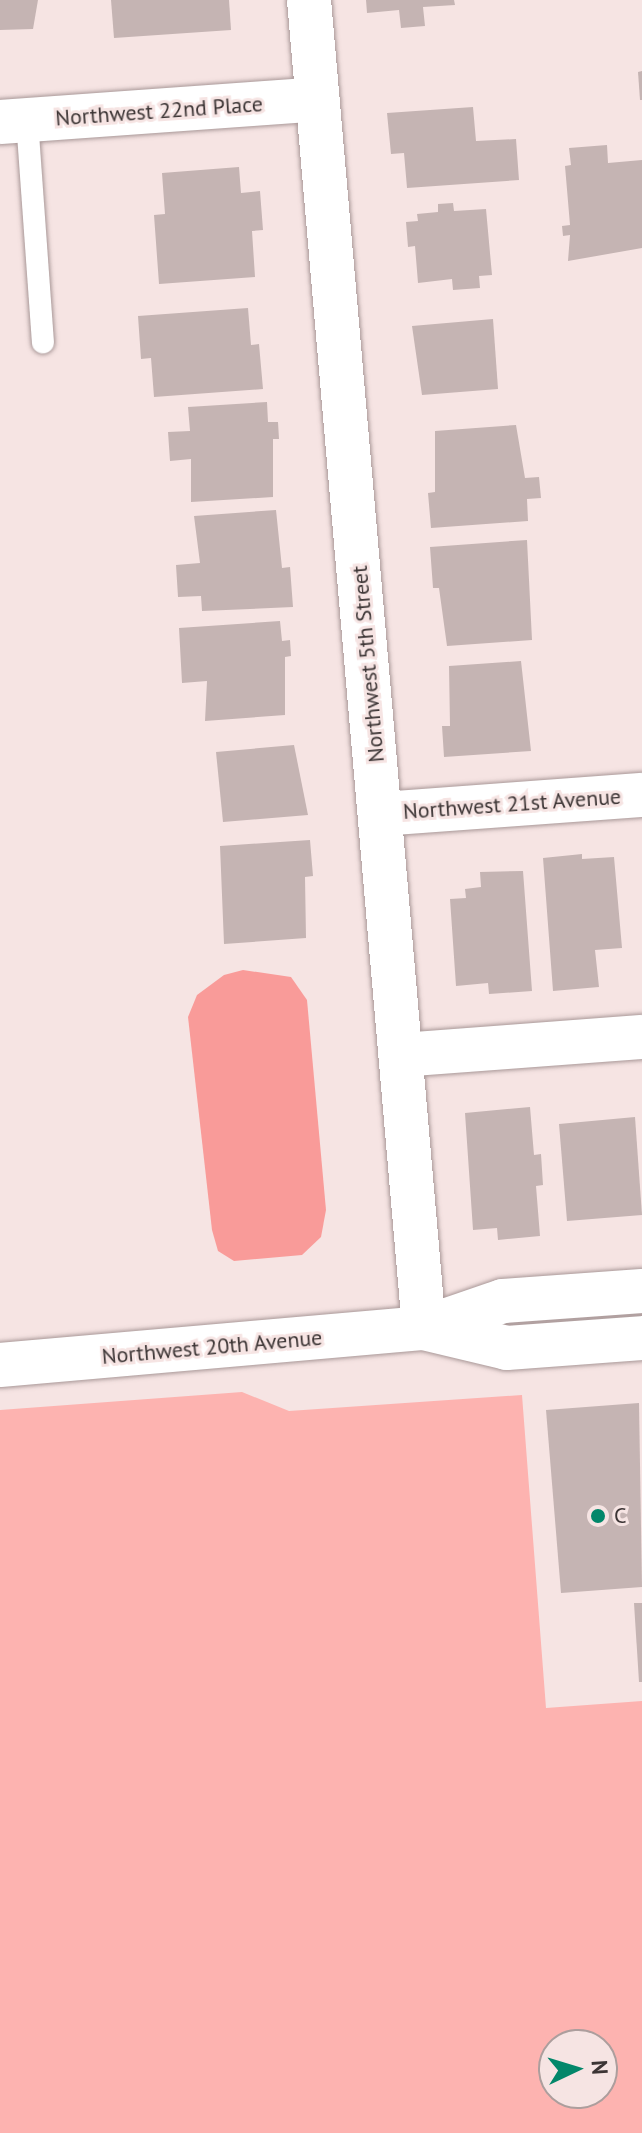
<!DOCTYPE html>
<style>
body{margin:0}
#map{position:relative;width:642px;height:2133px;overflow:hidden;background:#f6e4e3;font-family:"PT Sans",sans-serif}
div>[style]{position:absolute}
.green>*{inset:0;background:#fdb3b0}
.water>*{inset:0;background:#f99b99}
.building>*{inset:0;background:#c5b4b3}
.roads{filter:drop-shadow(0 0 2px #a99898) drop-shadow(0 0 2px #a99898)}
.lane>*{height:22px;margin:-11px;padding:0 11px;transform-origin:11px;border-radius:11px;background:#fff}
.street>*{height:44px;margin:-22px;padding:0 22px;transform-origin:22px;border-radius:22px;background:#fff}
.secondary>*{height:44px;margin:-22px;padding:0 22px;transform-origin:22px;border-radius:22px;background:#fff}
.dots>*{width:22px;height:22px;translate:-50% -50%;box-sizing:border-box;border:4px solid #f6e4e3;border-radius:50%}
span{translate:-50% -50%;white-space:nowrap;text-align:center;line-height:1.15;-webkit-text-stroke:6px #f6e4e3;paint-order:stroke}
.street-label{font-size:22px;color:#3c3535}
.poi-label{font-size:22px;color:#3c3535}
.left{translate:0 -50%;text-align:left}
.north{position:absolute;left:538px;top:2029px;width:80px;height:80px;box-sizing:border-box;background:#f6e4e3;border:2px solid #ac9e9d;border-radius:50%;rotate:86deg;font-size:22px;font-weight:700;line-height:32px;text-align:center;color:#3c3535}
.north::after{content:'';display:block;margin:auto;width:28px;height:36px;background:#03876a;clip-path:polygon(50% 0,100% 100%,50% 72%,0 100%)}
</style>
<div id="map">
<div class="green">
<div style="clip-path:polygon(evenodd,242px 1392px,289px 1411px,522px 1395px,546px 1708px,642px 1701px,642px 2133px,0 2133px,0 1410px,242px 1392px,554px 2045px,602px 2045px,602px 2093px,554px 2093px,554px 2045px)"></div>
</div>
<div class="water">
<div style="clip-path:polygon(243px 970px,291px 977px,307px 1000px,326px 1210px,321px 1237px,302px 1255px,234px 1261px,218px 1251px,212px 1230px,188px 1017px,197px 995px,224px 975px)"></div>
</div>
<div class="building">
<div style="clip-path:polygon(0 0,38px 0,33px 29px,0 30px)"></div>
<div style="clip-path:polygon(111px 0,229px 0,231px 30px,114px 38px)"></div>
<div style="clip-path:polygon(366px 0,454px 0,455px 5px,423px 7px,425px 26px,401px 28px,399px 10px,367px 13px)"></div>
<div style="clip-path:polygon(642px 71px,642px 100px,640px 100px,638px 72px)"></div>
<div style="clip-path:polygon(473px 107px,476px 141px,516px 139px,519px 180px,407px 188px,404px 153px,391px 154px,387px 113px)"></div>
<div style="clip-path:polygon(607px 145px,608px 163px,642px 160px,642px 248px,568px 261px,570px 235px,563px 236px,562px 226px,570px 225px,565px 166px,571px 165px,569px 148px)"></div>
<div style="clip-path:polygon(239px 167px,241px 193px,260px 191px,263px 230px,252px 231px,255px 277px,159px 284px,154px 215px,165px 214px,162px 173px)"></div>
<div style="clip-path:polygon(453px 203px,454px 211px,486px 209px,492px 275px,479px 276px,480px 288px,453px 290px,452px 279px,418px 283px,415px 246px,408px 247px,406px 222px,418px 221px,417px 214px,438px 212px,438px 204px)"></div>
<div style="clip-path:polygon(248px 308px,251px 345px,259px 344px,263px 389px,154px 397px,151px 358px,141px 359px,138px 316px)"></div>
<div style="clip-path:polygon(493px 319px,498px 389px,422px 395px,412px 326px)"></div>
<div style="clip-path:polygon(267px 402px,268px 422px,278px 422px,279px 439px,273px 439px,273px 497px,191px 502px,191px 459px,170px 461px,168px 432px,190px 431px,188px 407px)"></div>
<div style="clip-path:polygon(516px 425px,525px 478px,539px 477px,541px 498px,527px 499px,528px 521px,431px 528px,428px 493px,435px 492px,435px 431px)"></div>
<div style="clip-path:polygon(276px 510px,282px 568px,290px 567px,293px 607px,202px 611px,201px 596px,178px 597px,176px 565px,200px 563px,194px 516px)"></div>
<div style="clip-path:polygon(527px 540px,532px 640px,447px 646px,439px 588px,433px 588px,430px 547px)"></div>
<div style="clip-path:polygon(280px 621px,282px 641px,290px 640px,291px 656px,285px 657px,285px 715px,205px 721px,207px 681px,182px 683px,179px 628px)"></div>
<div style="clip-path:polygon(521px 661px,531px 751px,444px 757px,442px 726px,450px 726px,449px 666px)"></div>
<div style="clip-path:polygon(294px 745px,308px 815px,223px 822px,216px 752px)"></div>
<div style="clip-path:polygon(310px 840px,313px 876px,305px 877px,306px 938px,224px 944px,220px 846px)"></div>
<div style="clip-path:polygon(582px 854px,582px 859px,614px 857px,622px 948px,595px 950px,599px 987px,553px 991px,543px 858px)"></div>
<div style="clip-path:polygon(523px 871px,532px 991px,489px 994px,488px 983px,456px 986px,450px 899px,466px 898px,465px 889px,481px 887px,480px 872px)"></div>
<div style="clip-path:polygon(530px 1107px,534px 1155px,541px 1154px,543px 1185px,536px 1186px,540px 1236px,498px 1240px,497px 1228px,473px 1230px,465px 1113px)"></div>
<div style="clip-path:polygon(635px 1117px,642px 1215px,567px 1221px,559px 1124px)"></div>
<div style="clip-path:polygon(639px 1403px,642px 1587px,561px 1593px,546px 1410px)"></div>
<div style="clip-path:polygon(634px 1603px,642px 1603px,642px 1682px,639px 1682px)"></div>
</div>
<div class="roads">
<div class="lane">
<div style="left:27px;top:120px;width:223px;rotate:85.9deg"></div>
</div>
<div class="street">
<div style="left:309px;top:0;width:1333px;rotate:85.05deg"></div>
<div style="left:0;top:122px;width:318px;rotate:-4.1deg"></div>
<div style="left:381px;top:814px;width:262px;rotate:-4.2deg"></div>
<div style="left:401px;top:1055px;width:242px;rotate:-4.3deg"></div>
</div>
<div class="secondary">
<div style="left:424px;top:1328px;width:85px;rotate:13.5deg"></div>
<div style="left:507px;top:1348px;width:135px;rotate:-4.2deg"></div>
<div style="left:0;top:1365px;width:426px;rotate:-5deg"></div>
<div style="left:424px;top:1328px;width:83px;rotate:-18.9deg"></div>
<div style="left:503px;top:1301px;width:139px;rotate:-4.1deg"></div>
</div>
</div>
<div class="dots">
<div style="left:598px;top:1516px;background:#03876a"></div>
</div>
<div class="street-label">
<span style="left:159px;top:111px;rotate:-4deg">Northwest 22nd Place</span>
<span style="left:368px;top:664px;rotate:-95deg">Northwest 5th Street</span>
<span style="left:512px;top:804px;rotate:-4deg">Northwest 21st Avenue</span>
<span style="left:212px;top:1347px;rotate:-5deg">Northwest 20th Avenue</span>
</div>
<div class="poi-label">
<span class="left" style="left:614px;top:1516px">C</span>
</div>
<div class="north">N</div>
</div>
